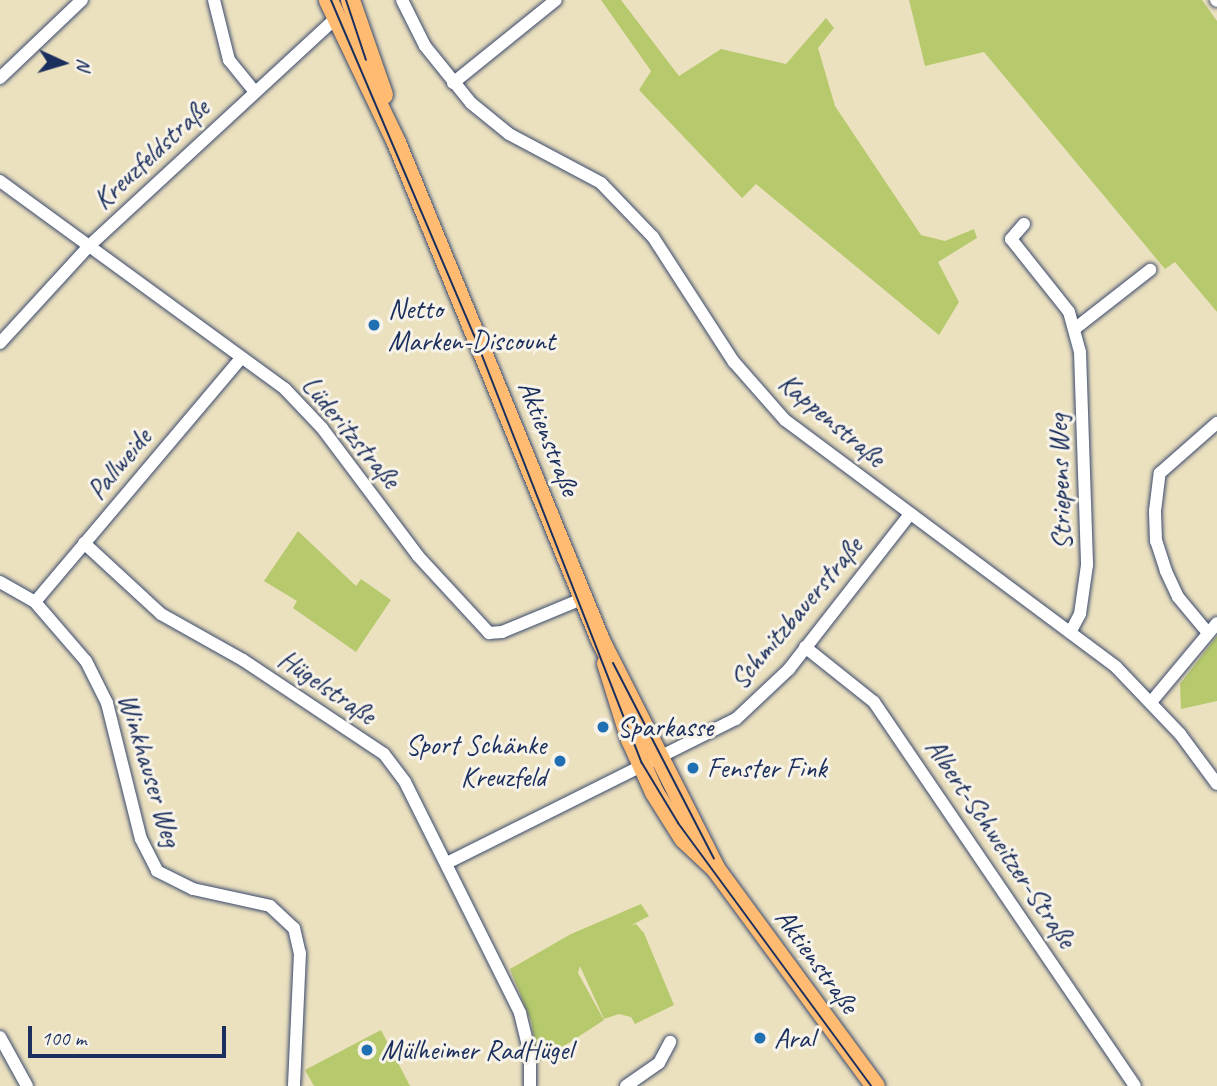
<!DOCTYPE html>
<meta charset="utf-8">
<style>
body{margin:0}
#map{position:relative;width:1217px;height:1086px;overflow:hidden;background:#ece1bf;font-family:Caveat,sans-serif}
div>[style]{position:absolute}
.green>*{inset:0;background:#b6c96d}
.roads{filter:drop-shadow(0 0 2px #3a4a6d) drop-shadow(0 0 2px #3a4a6d)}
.street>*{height:12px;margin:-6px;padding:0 6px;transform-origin:6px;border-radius:6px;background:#fff}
.primary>*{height:19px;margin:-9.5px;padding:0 9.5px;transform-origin:9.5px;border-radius:9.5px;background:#febb71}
.tram>*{height:2px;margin:-1px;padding:0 1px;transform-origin:1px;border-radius:1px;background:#1b2f5e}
.dots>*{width:19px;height:19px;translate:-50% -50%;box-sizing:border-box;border:4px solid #f7f3e8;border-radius:50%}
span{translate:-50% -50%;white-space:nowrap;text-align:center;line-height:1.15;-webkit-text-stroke:6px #f7f3e8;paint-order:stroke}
.street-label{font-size:28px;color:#1b2f5e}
.poi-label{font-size:28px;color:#1b2f5e}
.left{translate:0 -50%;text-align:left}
.right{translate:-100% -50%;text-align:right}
.north{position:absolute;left:28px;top:28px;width:70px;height:70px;-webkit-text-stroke:5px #f7f3e8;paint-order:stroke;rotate:94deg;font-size:19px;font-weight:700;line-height:28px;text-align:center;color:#1b2f5e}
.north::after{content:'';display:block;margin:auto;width:24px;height:32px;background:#1b2f5e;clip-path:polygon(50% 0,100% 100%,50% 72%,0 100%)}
.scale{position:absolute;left:28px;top:1026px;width:198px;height:32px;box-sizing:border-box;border:4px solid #1b2f5e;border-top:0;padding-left:9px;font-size:21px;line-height:24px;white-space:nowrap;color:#1b2f5e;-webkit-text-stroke:5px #f7f3e8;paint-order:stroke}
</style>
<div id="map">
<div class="green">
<div style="clip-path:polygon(601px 0,621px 0,679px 76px,721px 49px,786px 64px,826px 18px,834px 28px,818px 48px,835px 106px,921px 235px,945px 241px,974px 229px,977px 238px,938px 262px,959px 302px,939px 335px,756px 184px,742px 198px,639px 90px,651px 71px)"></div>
<div style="clip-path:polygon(909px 0,1202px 0,1217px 21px,1217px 312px,1175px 262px,1165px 269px,984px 52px,925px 66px)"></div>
<div style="clip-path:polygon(298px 531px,356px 586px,361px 579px,391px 600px,356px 652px,293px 608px,297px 601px,264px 581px)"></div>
<div style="clip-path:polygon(1217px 636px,1217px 701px,1181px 709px,1180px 684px)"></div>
<div style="clip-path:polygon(641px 904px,649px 916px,630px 926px,636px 924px,644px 933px,674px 1005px,635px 1024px,631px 1017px,619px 1014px,604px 1019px,580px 966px,578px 973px,604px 1020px,538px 1063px,531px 1021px,510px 969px,571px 934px)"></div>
<div style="clip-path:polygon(381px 1030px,410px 1086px,314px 1086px,305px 1070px)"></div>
</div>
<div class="roads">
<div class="street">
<div style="left:214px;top:0;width:62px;rotate:76deg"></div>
<div style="left:229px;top:60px;width:40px;rotate:51deg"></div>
<div style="left:402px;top:0;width:51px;rotate:63.4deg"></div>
<div style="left:425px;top:46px;width:73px;rotate:51.1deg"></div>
<div style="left:471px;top:103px;width:49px;rotate:39.2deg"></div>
<div style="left:509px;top:134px;width:104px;rotate:28deg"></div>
<div style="left:601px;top:183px;width:75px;rotate:46.1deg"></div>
<div style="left:653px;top:237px;width:149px;rotate:57.1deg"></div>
<div style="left:734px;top:362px;width:77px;rotate:48.7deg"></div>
<div style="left:785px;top:420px;width:413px;rotate:36.7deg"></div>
<div style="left:1116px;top:667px;width:93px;rotate:46.3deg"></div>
<div style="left:1180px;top:734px;width:62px;rotate:53.5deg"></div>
<div style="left:1216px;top:0;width:1px;rotate:45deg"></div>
<div style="left:0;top:78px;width:113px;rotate:-43.6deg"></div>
<div style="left:453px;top:83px;width:132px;rotate:-38.9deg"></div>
<div style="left:0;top:181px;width:353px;rotate:36.1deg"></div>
<div style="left:285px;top:389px;width:54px;rotate:46.5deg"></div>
<div style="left:322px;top:428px;width:160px;rotate:53.1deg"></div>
<div style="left:418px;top:556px;width:105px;rotate:47.3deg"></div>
<div style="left:489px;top:633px;width:13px;rotate:-4deg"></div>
<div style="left:502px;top:632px;width:89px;rotate:-22.5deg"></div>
<div style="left:1024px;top:224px;width:20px;rotate:131deg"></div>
<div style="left:1011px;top:239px;width:93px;rotate:51.5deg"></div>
<div style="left:1069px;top:312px;width:41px;rotate:74.6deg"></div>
<div style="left:1080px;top:352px;width:213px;rotate:88.1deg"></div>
<div style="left:1087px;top:565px;width:49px;rotate:98.1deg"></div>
<div style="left:1080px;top:614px;width:21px;rotate:118deg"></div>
<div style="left:1077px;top:327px;width:93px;rotate:-38deg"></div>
<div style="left:0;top:343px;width:132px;rotate:-47.5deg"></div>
<div style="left:89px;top:246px;width:340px;rotate:-42.7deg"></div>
<div style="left:84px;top:543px;width:105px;rotate:42.7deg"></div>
<div style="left:161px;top:614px;width:94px;rotate:29.3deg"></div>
<div style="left:243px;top:660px;width:169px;rotate:33.7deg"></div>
<div style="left:384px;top:754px;width:35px;rotate:53deg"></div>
<div style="left:405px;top:782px;width:258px;rotate:63.5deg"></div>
<div style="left:520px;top:1013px;width:42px;rotate:76.3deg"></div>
<div style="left:530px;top:1054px;width:32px;rotate:90deg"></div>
<div style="left:0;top:582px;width:40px;rotate:29.7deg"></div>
<div style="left:35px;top:602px;width:78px;rotate:49.2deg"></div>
<div style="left:86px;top:661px;width:47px;rotate:63.4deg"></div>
<div style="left:107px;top:703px;width:140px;rotate:76deg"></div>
<div style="left:141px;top:839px;width:36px;rotate:63deg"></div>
<div style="left:157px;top:871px;width:40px;rotate:26.6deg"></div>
<div style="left:193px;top:889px;width:79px;rotate:12.4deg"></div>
<div style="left:270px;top:906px;width:33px;rotate:43deg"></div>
<div style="left:294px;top:928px;width:26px;rotate:77deg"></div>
<div style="left:300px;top:953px;width:133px;rotate:92.6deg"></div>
<div style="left:35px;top:602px;width:319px;rotate:-49.8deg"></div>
<div style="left:1208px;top:633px;width:47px;rotate:-129.8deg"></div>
<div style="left:1178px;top:597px;width:29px;rotate:-115deg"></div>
<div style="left:1166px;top:571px;width:32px;rotate:-108deg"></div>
<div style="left:1156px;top:541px;width:30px;rotate:-92deg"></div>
<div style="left:1155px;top:511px;width:38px;rotate:-83deg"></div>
<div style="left:1160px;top:473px;width:76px;rotate:-41.3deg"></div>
<div style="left:805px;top:647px;width:88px;rotate:38.6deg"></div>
<div style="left:874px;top:702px;width:464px;rotate:55.8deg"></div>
<div style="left:1151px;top:702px;width:103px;rotate:-50.1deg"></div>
<div style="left:447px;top:863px;width:323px;rotate:-26.5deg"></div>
<div style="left:736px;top:719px;width:73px;rotate:-43.3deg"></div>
<div style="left:789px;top:669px;width:197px;rotate:-52deg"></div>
<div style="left:0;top:1037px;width:56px;rotate:61.1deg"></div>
<div style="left:626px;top:1086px;width:40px;rotate:-34.9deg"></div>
<div style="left:659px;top:1063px;width:24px;rotate:-62deg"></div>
</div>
<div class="primary">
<div style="left:328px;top:0;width:157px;rotate:64.4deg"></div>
<div style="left:396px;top:142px;width:538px;rotate:67.72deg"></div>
<div style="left:600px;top:640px;width:255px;rotate:63.2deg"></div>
<div style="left:350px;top:0;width:100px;rotate:70.7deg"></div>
<div style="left:606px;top:663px;width:80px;rotate:72.5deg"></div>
<div style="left:630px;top:739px;width:58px;rotate:65.6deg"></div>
<div style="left:654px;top:792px;width:54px;rotate:57.8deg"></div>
<div style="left:683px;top:838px;width:44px;rotate:43.2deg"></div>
<div style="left:715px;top:868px;width:270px;rotate:53.7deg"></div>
</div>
</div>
<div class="tram">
<div style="left:331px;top:0;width:364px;rotate:66.9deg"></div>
<div style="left:474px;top:335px;width:460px;rotate:68.6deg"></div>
<div style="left:642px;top:763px;width:70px;rotate:59deg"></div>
<div style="left:678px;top:823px;width:326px;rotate:53.7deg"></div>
<div style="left:346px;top:0;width:63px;rotate:71.6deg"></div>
<div style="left:613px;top:663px;width:220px;rotate:62.7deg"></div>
</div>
<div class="dots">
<div style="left:374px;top:325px;background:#1f6fb2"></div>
<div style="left:603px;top:727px;background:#1f6fb2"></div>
<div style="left:560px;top:761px;background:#1f6fb2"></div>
<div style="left:693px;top:768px;background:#1f6fb2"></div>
<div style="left:760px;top:1038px;background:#1f6fb2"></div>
<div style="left:367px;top:1050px;background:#1f6fb2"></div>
</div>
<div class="street-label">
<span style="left:151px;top:154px;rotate:-43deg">Kreuzfeldstraße</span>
<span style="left:832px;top:420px;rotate:40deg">Kappenstraße</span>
<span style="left:351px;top:432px;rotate:50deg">Lüderitzstraße</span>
<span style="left:549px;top:438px;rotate:68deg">Aktienstraße</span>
<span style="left:119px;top:464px;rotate:-50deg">Pallweide</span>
<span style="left:1060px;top:482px;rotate:-92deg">Striepens Weg</span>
<span style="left:796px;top:613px;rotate:-50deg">Schmitzbauerstraße</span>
<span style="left:327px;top:687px;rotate:34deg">Hügelstraße</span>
<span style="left:150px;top:770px;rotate:73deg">Winkhauser Weg</span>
<span style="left:1001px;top:843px;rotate:56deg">Albert-Schweitzer-Straße</span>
<span style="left:817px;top:961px;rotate:54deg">Aktienstraße</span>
</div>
<div class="poi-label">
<span class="left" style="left:388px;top:325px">Netto<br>Marken-Discount</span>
<span class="left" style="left:617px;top:727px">Sparkasse</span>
<span class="right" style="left:546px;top:761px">Sport Schänke<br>Kreuzfeld</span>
<span class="left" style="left:707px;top:768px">Fenster Fink</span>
<span class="left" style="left:774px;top:1038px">Aral</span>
<span class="left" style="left:381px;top:1050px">Mülheimer RadHügel</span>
</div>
<div class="north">N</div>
<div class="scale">100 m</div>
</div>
